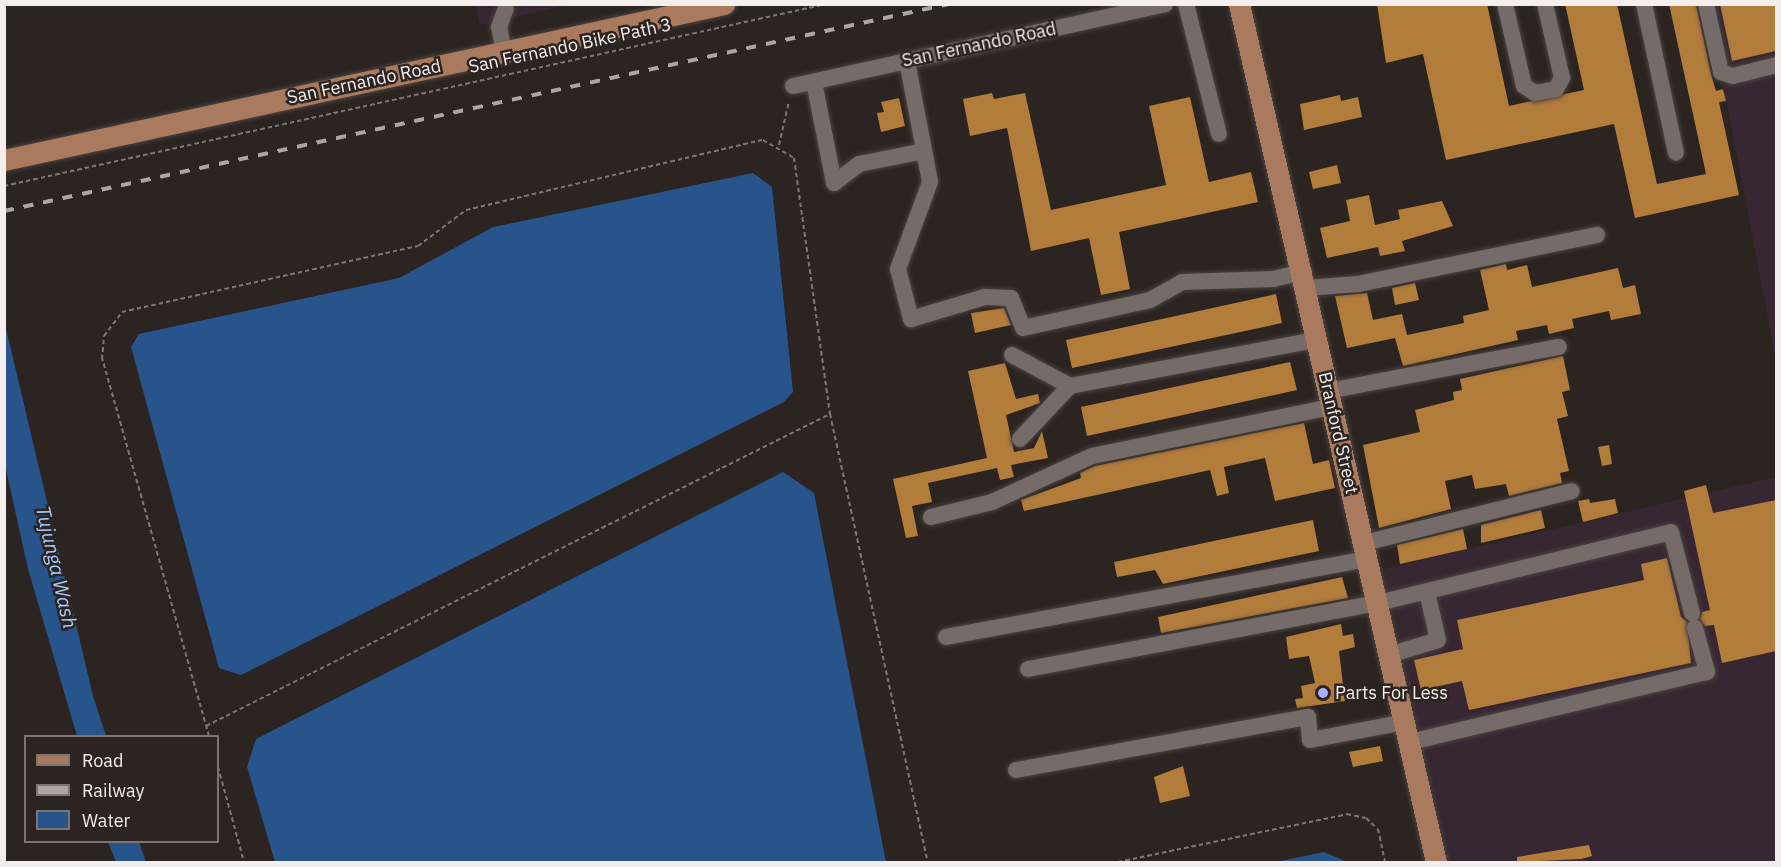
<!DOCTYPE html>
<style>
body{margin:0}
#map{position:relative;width:1781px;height:867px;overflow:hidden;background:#2c2421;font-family:"IBM Plex Sans",sans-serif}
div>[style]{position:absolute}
.industrial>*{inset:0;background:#372733}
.water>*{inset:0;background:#28548c}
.building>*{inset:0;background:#b27c3b}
.path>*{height:2px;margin-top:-1px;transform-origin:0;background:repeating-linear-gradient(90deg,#7e7775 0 4.5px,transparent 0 7.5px)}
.roads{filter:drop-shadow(0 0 2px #4a4340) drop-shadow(0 0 2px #4a4340)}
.minor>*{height:16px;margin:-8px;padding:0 8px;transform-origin:8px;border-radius:8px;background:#756b68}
.major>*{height:21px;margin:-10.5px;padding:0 10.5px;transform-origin:10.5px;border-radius:10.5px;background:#a97a5d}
.rail>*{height:4px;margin-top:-2px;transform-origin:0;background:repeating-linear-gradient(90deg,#aca5a3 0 10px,transparent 0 20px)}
.dots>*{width:16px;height:16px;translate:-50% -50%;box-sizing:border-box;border:3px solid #2c2421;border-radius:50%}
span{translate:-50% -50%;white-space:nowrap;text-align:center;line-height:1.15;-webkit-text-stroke:5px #2c2421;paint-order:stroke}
.street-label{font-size:18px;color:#f4eeec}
.poi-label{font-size:18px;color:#f4eeec}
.left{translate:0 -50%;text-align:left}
.water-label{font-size:20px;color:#a7ccfe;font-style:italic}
.frame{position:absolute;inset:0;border:6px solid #f4eeec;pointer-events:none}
.legend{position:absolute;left:24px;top:735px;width:195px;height:108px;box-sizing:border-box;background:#2c2421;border:2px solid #7c7572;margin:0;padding:8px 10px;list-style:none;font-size:18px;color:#f4eeec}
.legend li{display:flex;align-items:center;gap:12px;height:30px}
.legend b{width:30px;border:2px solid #7c7572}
</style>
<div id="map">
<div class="industrial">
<div style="clip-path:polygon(475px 4px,568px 5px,480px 25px)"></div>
<div style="clip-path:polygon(1708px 5px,1776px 5px,1776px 360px)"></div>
<div style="clip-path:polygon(1776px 477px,1776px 862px,1447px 862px,1383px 569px)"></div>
</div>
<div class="water">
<div style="clip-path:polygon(753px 173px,772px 187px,793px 392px,784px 402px,241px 675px,219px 668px,131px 347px,139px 334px,399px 278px,493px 227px)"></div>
<div style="clip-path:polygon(4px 320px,93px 696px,106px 736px,77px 736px,28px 569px,5px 465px)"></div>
<div style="clip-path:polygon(783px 472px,814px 493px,886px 862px,275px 862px,247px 767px,256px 739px)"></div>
<div style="clip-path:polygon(108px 842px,139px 842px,146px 862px,116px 862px)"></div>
<div style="clip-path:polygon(1324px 852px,1347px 862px,1276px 862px)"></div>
</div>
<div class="building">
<div style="clip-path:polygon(1377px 4px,1487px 4px,1509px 106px,1584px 90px,1565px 4px,1617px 4px,1657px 184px,1706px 174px,1669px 4px,1696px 4px,1711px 74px,1716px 91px,1723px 89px,1726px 101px,1719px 102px,1739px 195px,1635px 218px,1614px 124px,1446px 160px,1423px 54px,1386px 63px)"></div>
<div style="clip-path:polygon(1720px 4px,1776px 4px,1776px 51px,1732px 61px)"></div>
<div style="clip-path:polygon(992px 93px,994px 99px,1025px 93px,1051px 210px,1166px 185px,1149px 106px,1190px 97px,1209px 182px,1251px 172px,1258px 202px,1119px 232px,1130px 289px,1101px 295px,1089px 238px,1031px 251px,1007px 128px,970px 136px,963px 99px)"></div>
<div style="clip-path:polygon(1340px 95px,1341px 101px,1358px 97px,1362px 117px,1304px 130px,1300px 104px)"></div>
<div style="clip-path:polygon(899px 98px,905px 126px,881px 132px,877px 113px,884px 112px,881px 102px)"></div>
<div style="clip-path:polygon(1337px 165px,1341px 183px,1313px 189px,1309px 172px)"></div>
<div style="clip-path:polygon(1369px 195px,1375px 225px,1400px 219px,1398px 210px,1442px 201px,1453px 226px,1402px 241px,1405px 251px,1380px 256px,1378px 247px,1327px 258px,1320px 228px,1350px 221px,1346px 200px)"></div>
<div style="clip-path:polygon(1506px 264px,1507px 270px,1527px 265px,1532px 287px,1618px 268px,1623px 288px,1635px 285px,1641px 314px,1611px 320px,1609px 311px,1572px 319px,1574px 328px,1549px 334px,1547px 325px,1516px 331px,1518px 340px,1403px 366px,1395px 338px,1347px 348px,1335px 296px,1367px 293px,1373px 320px,1402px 314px,1407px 335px,1464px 323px,1463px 316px,1489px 310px,1480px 270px)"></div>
<div style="clip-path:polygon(1415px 283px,1419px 300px,1395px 305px,1392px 288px)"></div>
<div style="clip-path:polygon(1276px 294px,1282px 323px,1072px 368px,1066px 340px)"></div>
<div style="clip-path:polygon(1004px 308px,1011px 325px,975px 333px,971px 313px)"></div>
<div style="clip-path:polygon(1563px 356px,1570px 390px,1562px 392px,1568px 416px,1557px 419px,1569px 471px,1560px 473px,1562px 483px,1509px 496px,1506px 484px,1475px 489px,1472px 475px,1445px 481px,1451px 509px,1379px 528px,1363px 445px,1420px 432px,1415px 410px,1454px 400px,1453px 392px,1462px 390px,1460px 379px)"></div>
<div style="clip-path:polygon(1290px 362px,1297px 390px,1087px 436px,1081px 407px)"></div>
<div style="clip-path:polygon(1005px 363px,1016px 399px,1038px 394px,1040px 403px,1006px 415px,1014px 452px,1034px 448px,1042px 431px,1048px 458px,1011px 465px,1014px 477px,1000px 480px,997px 468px,928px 483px,932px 502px,912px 506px,918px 536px,906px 538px,893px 479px,987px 458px,968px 371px)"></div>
<div style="clip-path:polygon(1304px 423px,1313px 464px,1329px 460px,1335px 488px,1275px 501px,1265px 458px,1224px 467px,1229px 493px,1217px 496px,1210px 470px,1024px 511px,1021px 500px,1081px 478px,1080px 473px,1095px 466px)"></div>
<div style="clip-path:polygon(1609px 445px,1612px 464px,1602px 466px,1598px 447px)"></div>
<div style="clip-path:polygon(1706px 485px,1713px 513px,1776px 500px,1776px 651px,1722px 663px,1714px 625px,1705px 626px,1700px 619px,1702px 612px,1710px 610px,1684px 491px)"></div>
<div style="clip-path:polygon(1589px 499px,1590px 503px,1615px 499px,1618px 513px,1583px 522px,1578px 501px)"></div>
<div style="clip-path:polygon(1541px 510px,1545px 528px,1481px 543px,1481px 525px)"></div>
<div style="clip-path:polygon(1313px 520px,1319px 551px,1163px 584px,1155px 570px,1117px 577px,1114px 562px)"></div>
<div style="clip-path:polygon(1463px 529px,1467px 549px,1400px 564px,1397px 545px)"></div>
<div style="clip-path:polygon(1667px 558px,1681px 617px,1687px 622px,1691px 663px,1469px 710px,1462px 681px,1421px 690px,1414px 660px,1463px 649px,1457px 620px,1644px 580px,1641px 564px)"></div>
<div style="clip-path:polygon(1342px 577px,1348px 598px,1161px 633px,1158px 617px)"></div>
<div style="clip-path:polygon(1341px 624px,1343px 636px,1353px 634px,1355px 647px,1339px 651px,1345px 701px,1297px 708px,1295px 699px,1303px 698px,1301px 686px,1315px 683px,1309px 656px,1289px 659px,1286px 637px)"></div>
<div style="clip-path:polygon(1380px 746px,1383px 761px,1353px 767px,1349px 752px)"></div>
<div style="clip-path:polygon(1183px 766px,1190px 796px,1160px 803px,1154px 777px)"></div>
<div style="clip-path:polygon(1589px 845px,1592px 856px,1581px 859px,1517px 862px,1517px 857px)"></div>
</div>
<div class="path">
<div style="left:779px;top:145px;width:45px;rotate:-77.2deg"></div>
<div style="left:4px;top:186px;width:842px;rotate:-12.48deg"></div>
<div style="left:206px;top:726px;width:698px;rotate:-26.57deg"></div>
<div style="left:209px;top:736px;width:392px;rotate:-105.8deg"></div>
<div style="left:102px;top:359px;width:23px;rotate:-85deg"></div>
<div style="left:104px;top:336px;width:30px;rotate:-53deg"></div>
<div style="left:122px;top:312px;width:303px;rotate:-12.6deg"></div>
<div style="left:418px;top:246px;width:60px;rotate:-36.9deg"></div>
<div style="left:466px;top:210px;width:305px;rotate:-13.3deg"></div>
<div style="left:763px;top:140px;width:36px;rotate:30deg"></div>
<div style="left:794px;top:158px;width:259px;rotate:82deg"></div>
<div style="left:830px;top:414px;width:459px;rotate:77.7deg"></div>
<div style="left:218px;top:767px;width:98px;rotate:74.7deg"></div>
<div style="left:1118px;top:862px;width:234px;rotate:-11.8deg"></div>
<div style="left:1347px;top:814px;width:19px;rotate:12deg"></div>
<div style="left:1366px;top:818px;width:16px;rotate:43deg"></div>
<div style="left:1378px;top:829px;width:34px;rotate:78deg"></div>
</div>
<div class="roads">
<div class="minor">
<div style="left:1186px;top:4px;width:134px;rotate:75.8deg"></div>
<div style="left:1505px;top:4px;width:84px;rotate:77deg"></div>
<div style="left:1524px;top:86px;width:13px;rotate:32deg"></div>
<div style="left:1535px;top:93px;width:21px;rotate:-11deg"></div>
<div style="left:1556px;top:89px;width:13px;rotate:-61deg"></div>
<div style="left:1562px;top:78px;width:76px;rotate:-102.9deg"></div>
<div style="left:1644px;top:4px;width:152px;rotate:77.9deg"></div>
<div style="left:1706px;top:4px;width:70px;rotate:77.6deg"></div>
<div style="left:1721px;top:72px;width:13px;rotate:18deg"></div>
<div style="left:1733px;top:76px;width:44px;rotate:-14.3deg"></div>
<div style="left:504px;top:52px;width:25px;rotate:-101deg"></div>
<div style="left:499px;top:27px;width:20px;rotate:-70deg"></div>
<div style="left:907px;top:61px;width:123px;rotate:79.2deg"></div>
<div style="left:930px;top:182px;width:93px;rotate:110.2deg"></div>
<div style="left:898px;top:269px;width:52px;rotate:75.4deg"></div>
<div style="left:911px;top:319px;width:77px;rotate:-16.6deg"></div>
<div style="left:985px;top:297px;width:26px;rotate:2deg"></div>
<div style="left:1011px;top:298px;width:32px;rotate:68deg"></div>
<div style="left:1023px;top:328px;width:130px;rotate:-12.4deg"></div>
<div style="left:1150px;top:300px;width:37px;rotate:-29deg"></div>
<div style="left:1182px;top:282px;width:91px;rotate:-1.9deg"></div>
<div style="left:1273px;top:279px;width:32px;rotate:-13deg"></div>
<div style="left:814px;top:82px;width:103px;rotate:78.8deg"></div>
<div style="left:834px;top:183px;width:31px;rotate:-37deg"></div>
<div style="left:859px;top:164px;width:66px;rotate:-11.3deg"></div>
<div style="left:793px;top:86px;width:381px;rotate:-12.4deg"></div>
<div style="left:1306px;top:288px;width:52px;rotate:-4.4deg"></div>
<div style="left:1358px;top:284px;width:244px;rotate:-11.6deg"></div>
<div style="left:1012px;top:355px;width:66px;rotate:28.1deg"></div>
<div style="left:1070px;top:386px;width:249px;rotate:-10.6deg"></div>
<div style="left:1328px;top:391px;width:235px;rotate:-10.8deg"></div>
<div style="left:1020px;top:439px;width:73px;rotate:-46.7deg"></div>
<div style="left:931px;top:517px;width:63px;rotate:-13.8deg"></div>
<div style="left:992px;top:502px;width:110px;rotate:-24.7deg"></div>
<div style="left:1092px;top:456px;width:244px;rotate:-11.6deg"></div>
<div style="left:1364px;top:543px;width:214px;rotate:-14deg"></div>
<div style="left:946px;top:637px;width:428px;rotate:-10.5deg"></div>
<div style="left:1389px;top:655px;width:51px;rotate:-17deg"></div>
<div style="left:1438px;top:640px;width:49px;rotate:-102.9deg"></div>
<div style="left:1028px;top:669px;width:356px;rotate:-10.7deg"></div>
<div style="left:1378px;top:603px;width:301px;rotate:-13.6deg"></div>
<div style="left:1671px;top:532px;width:84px;rotate:75.5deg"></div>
<div style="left:1410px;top:742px;width:305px;rotate:-13.3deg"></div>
<div style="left:1707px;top:672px;width:46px;rotate:-105.3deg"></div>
<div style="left:1016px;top:770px;width:297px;rotate:-10.3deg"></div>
<div style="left:1308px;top:717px;width:23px;rotate:85deg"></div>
<div style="left:1310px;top:740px;width:97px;rotate:-10.7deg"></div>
</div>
<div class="major">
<div style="left:1239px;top:4px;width:880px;rotate:77.07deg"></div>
<div style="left:4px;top:160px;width:737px;rotate:-12.23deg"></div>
</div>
</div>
<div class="rail">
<div style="left:4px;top:211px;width:967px;rotate:-12.36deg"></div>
</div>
<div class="dots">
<div style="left:1323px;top:693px;background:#adaefb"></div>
</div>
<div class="street-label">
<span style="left:979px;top:45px;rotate:-12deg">San Fernando Road</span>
<span style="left:570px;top:46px;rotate:-12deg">San Fernando Bike Path 3</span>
<span style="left:364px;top:82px;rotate:-12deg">San Fernando Road</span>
<span style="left:1338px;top:433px;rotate:77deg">Branford Street</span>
</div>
<div class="poi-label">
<span class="left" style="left:1335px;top:693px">Parts For Less</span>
</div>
<div class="water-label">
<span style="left:57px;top:567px;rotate:77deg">Tujunga Wash</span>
</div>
<div class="frame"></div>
<ul class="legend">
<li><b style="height:8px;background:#a97a5d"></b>Road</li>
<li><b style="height:8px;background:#aca5a3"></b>Railway</li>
<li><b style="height:16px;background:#28548c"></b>Water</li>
</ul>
</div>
